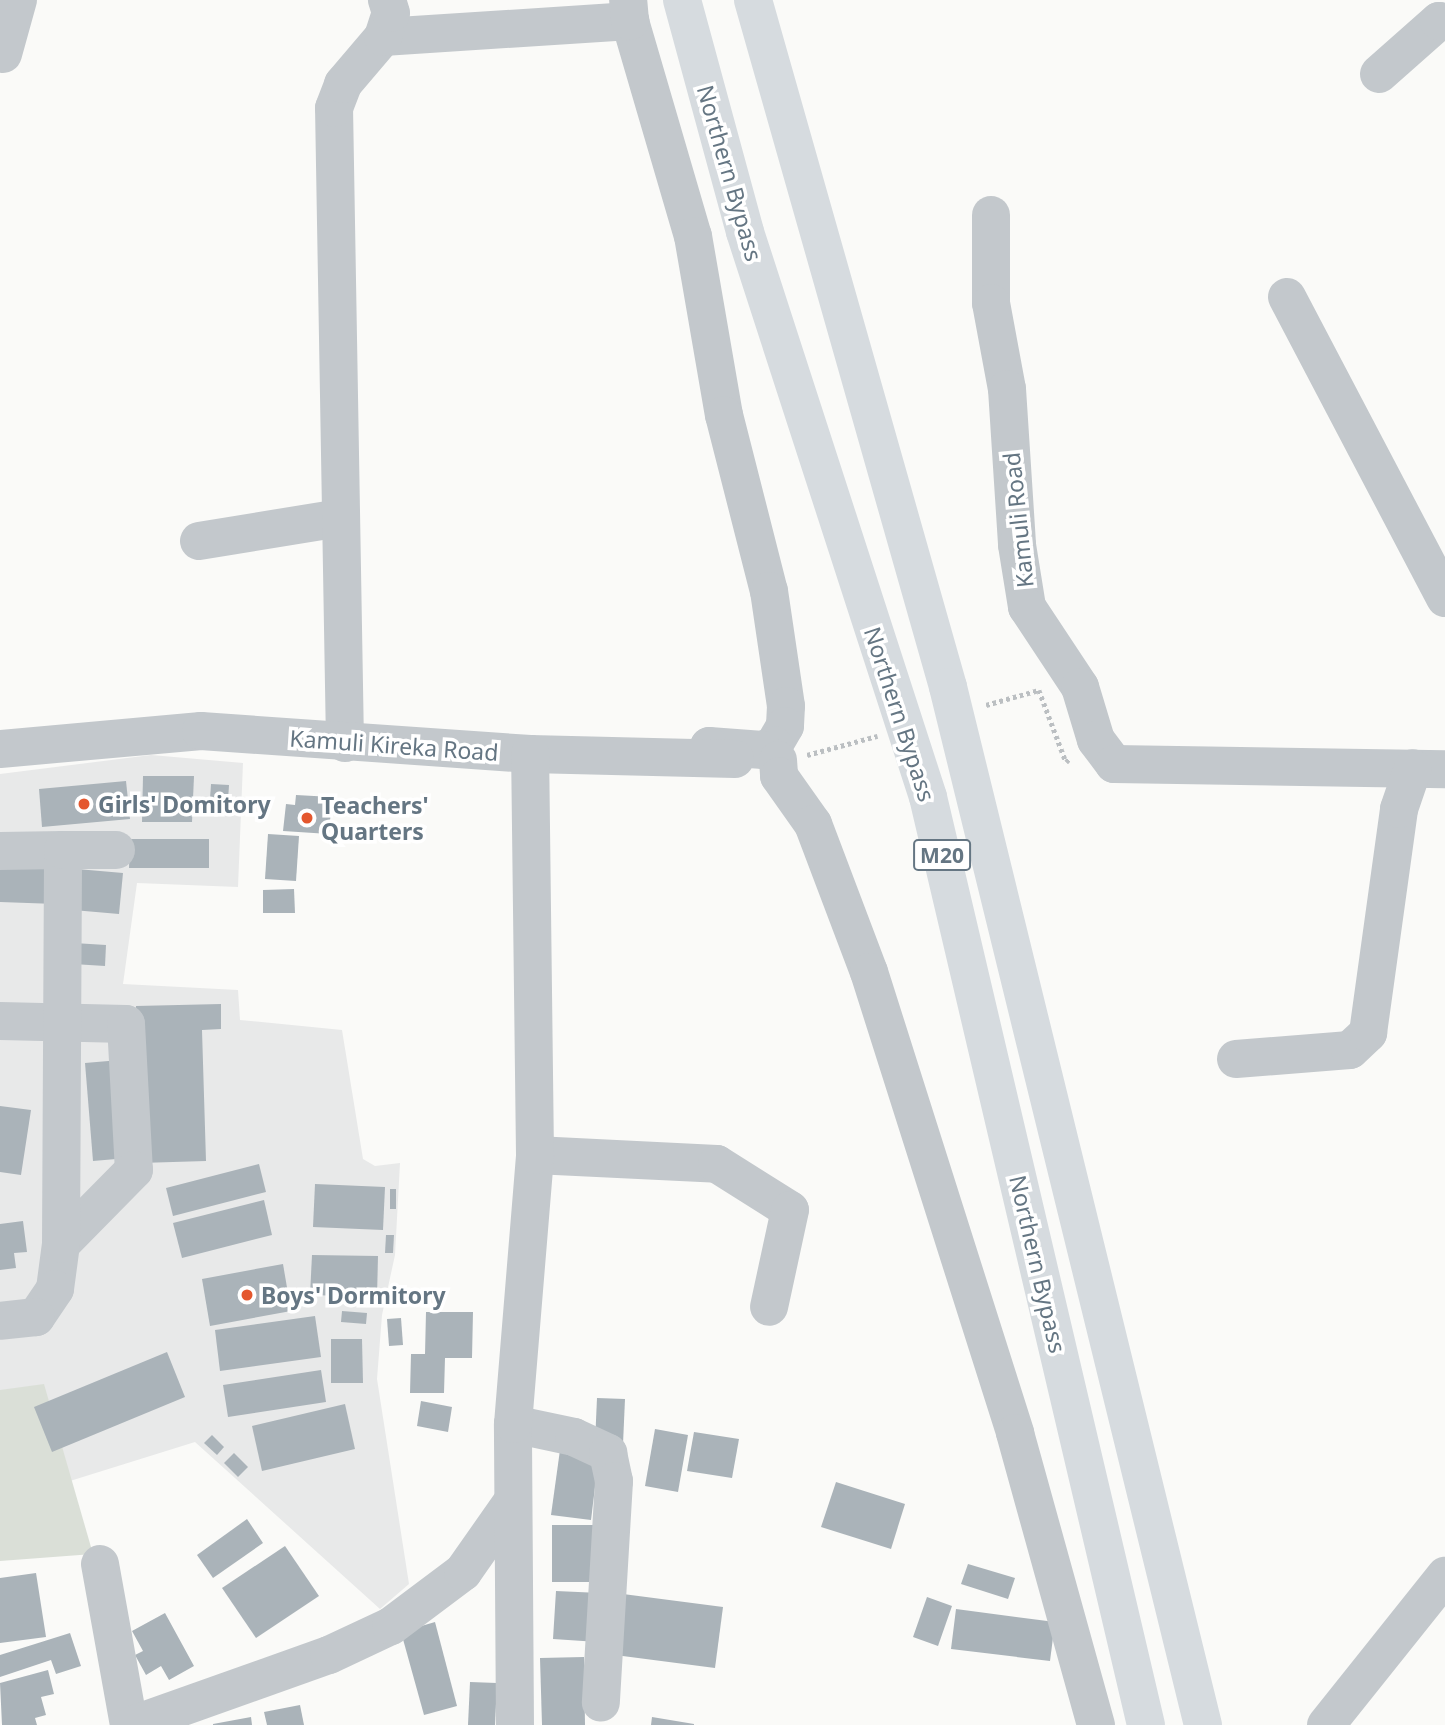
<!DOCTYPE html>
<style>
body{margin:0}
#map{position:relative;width:1445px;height:1725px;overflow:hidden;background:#fafaf8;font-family:"Noto Sans",sans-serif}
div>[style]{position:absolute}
.built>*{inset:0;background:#e8e9e9}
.green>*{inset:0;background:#dadfd7}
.building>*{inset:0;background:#aab3b9}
.path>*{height:4.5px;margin-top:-2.25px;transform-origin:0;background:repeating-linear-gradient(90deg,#bbbfc2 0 3.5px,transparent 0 7px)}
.minor>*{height:38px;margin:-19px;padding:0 19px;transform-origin:19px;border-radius:19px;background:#c3c8cc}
.highway>*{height:38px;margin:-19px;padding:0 19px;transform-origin:19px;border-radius:19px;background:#d6dbdf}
.dots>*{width:19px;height:19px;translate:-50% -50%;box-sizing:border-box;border:4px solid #fff;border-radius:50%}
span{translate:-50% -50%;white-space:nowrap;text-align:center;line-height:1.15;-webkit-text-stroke:7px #fff;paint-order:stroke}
.shield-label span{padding:2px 5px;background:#fff;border:2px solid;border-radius:5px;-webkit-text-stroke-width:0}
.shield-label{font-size:21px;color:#657683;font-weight:700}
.street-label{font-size:23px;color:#657683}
.poi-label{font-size:23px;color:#657683;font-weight:700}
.left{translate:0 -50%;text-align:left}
</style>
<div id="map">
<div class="built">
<div style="clip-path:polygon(151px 755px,243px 763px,238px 887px,137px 883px,123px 984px,238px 990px,240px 1020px,342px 1030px,363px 1159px,375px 1166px,400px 1163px,395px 1255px,382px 1315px,377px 1379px,409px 1584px,380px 1609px,195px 1442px,70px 1481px,0 1561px,0 774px)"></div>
</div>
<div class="green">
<div style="clip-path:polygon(44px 1384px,93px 1554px,0 1561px,0 1390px)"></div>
</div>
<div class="building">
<div style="clip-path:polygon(143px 776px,194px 776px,192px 822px,142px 822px)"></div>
<div style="clip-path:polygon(126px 781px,130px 819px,42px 827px,39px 789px)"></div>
<div style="clip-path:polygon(211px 784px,229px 785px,227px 815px,209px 814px)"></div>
<div style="clip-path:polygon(296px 795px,332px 797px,329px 834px,283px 831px,286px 804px,295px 805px)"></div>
<div style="clip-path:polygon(268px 834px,299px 836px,296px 881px,265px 879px)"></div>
<div style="clip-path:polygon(130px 839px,209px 839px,209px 868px,129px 868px)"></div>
<div style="clip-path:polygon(0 866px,57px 868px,56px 904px,0 902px)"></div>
<div style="clip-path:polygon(77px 869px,123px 873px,119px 914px,73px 910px)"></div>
<div style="clip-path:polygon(294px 889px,295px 913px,263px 913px,263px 890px)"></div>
<div style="clip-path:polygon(74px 943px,106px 945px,105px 966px,73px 964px)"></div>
<div style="clip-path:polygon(221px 1004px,221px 1029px,202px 1030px,206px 1161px,140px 1163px,136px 1006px)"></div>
<div style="clip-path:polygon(120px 1060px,128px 1158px,93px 1161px,85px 1063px)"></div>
<div style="clip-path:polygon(0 1106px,31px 1110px,21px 1175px,0 1172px)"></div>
<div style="clip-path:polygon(259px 1164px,266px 1192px,173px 1216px,166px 1188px)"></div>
<div style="clip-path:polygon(315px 1184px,385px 1187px,383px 1230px,313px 1227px)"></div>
<div style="clip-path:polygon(390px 1189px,396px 1189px,396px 1209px,390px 1209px)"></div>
<div style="clip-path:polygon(264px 1200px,272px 1235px,182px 1258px,173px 1223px)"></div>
<div style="clip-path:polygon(23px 1221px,27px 1252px,14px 1253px,16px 1268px,0 1270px,0 1224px)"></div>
<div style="clip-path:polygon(386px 1235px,394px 1235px,393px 1253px,385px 1253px)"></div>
<div style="clip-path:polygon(312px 1255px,378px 1256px,377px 1297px,310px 1295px)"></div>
<div style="clip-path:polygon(283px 1264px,291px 1311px,210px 1326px,202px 1279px)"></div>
<div style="clip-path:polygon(342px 1311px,367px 1313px,366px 1324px,341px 1322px)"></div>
<div style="clip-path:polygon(426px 1312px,473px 1312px,472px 1358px,445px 1358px,444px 1393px,410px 1393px,411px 1354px,425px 1354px)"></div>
<div style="clip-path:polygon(315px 1316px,321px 1357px,220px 1371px,215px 1330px)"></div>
<div style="clip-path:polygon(401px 1318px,403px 1345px,389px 1346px,387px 1319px)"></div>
<div style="clip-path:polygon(331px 1339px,362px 1339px,363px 1383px,331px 1383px)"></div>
<div style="clip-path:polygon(167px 1352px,185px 1397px,52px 1452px,34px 1407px)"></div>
<div style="clip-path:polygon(321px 1370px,326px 1402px,228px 1417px,223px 1385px)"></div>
<div style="clip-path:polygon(597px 1398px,625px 1399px,623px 1444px,595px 1443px)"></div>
<div style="clip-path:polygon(421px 1401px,452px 1407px,448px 1432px,417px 1426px)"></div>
<div style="clip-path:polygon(345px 1404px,355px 1449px,262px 1471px,252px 1426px)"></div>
<div style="clip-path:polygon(655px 1429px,688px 1435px,678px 1492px,645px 1486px)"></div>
<div style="clip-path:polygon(694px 1432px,739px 1439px,732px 1478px,687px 1471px)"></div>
<div style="clip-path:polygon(212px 1435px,224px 1447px,217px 1455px,204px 1443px)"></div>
<div style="clip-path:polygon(560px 1450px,599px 1454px,591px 1520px,551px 1515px)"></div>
<div style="clip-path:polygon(234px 1453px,248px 1467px,238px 1477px,224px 1463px)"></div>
<div style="clip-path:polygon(836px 1482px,905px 1504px,891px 1549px,821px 1527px)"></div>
<div style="clip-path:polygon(247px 1519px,263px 1543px,213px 1578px,197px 1555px)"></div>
<div style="clip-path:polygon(552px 1525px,594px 1525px,593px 1582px,552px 1582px)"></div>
<div style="clip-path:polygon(285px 1546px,319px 1596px,256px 1638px,222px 1588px)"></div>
<div style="clip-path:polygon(968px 1564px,1015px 1578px,1008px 1599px,961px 1584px)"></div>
<div style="clip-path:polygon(36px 1573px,46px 1637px,0 1643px,0 1578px)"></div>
<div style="clip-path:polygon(556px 1591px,600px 1593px,598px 1642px,553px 1639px)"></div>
<div style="clip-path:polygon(623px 1594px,723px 1607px,715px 1668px,615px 1655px)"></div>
<div style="clip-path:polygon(927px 1597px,952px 1606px,938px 1646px,913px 1637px)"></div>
<div style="clip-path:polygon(956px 1609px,1055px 1622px,1050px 1661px,951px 1649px)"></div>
<div style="clip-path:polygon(165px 1613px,194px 1666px,169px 1680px,161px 1666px,146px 1675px,135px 1655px,143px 1651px,132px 1631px)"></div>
<div style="clip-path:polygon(435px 1622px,457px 1706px,424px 1715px,401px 1632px)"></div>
<div style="clip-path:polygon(70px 1633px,81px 1666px,56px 1674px,51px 1660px,0 1677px,0 1655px)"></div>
<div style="clip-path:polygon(584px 1657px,585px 1725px,542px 1725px,540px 1658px)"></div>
<div style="clip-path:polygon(48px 1670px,54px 1694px,41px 1697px,46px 1715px,35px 1718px,37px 1725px,2px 1725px,0 1683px)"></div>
<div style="clip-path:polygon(470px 1682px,497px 1683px,495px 1725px,468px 1725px)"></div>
<div style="clip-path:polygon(300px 1705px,304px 1725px,267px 1725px,264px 1712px)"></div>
<div style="clip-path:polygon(251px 1717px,252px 1725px,213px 1725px,213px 1724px)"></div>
<div style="clip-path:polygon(652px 1717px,694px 1724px,694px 1725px,651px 1725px)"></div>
</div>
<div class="path">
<div style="left:986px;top:705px;width:55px;rotate:-15.8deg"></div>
<div style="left:1039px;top:690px;width:77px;rotate:69.4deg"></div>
<div style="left:1066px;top:762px;width:4px;rotate:-45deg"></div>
<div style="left:807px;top:755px;width:73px;rotate:-15.2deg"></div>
</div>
<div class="minor">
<div style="left:630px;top:21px;width:224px;rotate:73.7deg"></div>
<div style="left:693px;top:236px;width:182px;rotate:80.2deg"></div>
<div style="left:724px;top:415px;width:182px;rotate:75.7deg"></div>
<div style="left:769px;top:591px;width:116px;rotate:81.6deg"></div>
<div style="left:786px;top:706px;width:20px;rotate:93deg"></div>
<div style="left:785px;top:726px;width:22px;rotate:120deg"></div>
<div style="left:774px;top:745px;width:12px;rotate:156deg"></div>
<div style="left:763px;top:750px;width:54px;rotate:-175.8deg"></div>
<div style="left:709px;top:746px;width:12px;rotate:95deg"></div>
<div style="left:383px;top:37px;width:248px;rotate:-3.7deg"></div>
<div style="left:630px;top:21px;width:21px;rotate:-95deg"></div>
<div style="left:3px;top:54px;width:56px;rotate:-74.5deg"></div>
<div style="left:1379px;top:74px;width:80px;rotate:-41.5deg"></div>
<div style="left:1439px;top:21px;width:6px;rotate:9deg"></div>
<div style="left:991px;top:215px;width:88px;rotate:90deg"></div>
<div style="left:991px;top:303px;width:87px;rotate:79.5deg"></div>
<div style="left:1007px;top:389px;width:156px;rotate:86.3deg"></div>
<div style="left:1017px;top:545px;width:63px;rotate:80.8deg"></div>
<div style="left:1027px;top:607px;width:96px;rotate:56.5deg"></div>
<div style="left:1080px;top:687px;width:55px;rotate:73.2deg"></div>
<div style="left:1096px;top:740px;width:30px;rotate:53deg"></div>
<div style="left:1114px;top:764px;width:331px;rotate:0.9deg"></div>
<div style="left:1287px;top:297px;width:340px;rotate:62.3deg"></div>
<div style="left:199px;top:541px;width:143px;rotate:-9.3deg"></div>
<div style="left:345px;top:743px;width:635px;rotate:-90.99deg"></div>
<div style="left:334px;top:108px;width:26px;rotate:-69deg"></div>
<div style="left:343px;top:84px;width:62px;rotate:-49.6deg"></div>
<div style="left:383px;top:37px;width:25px;rotate:-72deg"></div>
<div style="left:391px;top:13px;width:14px;rotate:-107deg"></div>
<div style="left:0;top:749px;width:202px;rotate:-5.1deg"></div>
<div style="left:201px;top:731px;width:330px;rotate:4deg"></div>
<div style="left:530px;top:754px;width:205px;rotate:1.4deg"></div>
<div style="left:778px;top:760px;width:16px;rotate:86deg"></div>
<div style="left:779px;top:776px;width:59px;rotate:54.7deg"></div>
<div style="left:813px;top:824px;width:158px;rotate:69.3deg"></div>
<div style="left:869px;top:972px;width:484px;rotate:72.4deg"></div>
<div style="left:1015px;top:1433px;width:303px;rotate:74.5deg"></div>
<div style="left:0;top:851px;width:63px;rotate:-0.9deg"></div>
<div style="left:0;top:1021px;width:126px;rotate:1.4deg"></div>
<div style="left:126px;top:1024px;width:146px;rotate:86.9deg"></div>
<div style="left:134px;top:1170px;width:104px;rotate:134.6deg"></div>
<div style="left:61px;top:1244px;width:45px;rotate:97.6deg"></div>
<div style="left:55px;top:1289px;width:34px;rotate:124deg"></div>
<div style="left:36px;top:1317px;width:36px;rotate:174deg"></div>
<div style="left:1236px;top:1059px;width:114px;rotate:-4.5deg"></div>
<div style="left:1350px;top:1050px;width:25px;rotate:-43deg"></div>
<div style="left:1368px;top:1033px;width:226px;rotate:-82.1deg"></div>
<div style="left:1399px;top:809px;width:43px;rotate:-71.1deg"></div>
<div style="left:535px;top:1155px;width:182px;rotate:2.8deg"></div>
<div style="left:717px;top:1164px;width:86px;rotate:32.2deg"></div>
<div style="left:790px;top:1210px;width:99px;rotate:102.2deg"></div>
<div style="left:61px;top:1244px;width:394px;rotate:-89.7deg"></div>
<div style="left:63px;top:850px;width:53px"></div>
<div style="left:513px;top:1424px;width:62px;rotate:12deg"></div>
<div style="left:574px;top:1437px;width:38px;rotate:25deg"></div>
<div style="left:608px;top:1453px;width:29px;rotate:78deg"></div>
<div style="left:614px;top:1481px;width:222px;rotate:93.4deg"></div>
<div style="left:100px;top:1564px;width:164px;rotate:79.8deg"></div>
<div style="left:132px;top:1725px;width:209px;rotate:-19.6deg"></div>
<div style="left:329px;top:1655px;width:68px;rotate:-25.1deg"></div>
<div style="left:391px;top:1626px;width:90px;rotate:-36.9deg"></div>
<div style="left:463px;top:1572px;width:85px;rotate:-55deg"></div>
<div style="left:515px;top:1725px;width:301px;rotate:-90.4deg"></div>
<div style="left:513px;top:1424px;width:270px;rotate:-85.3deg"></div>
<div style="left:535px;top:1155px;width:401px;rotate:-90.7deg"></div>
<div style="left:1326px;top:1725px;width:191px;rotate:-51.4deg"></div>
</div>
<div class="highway">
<div style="left:682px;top:0;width:240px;rotate:74.8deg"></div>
<div style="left:745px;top:232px;width:594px;rotate:72.05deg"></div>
<div style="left:928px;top:797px;width:953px;rotate:76.78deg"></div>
<div style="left:753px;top:0;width:714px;rotate:74.15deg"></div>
<div style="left:948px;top:687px;width:1069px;rotate:76.2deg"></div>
</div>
<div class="dots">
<div style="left:84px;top:804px;background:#e4572e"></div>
<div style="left:307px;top:818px;background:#e4572e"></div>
<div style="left:247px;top:1295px;background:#e4572e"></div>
</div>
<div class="shield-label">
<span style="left:942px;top:855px">M20</span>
</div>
<div class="street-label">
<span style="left:730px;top:173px;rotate:74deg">Northern Bypass</span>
<span style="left:1018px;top:520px;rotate:-96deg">Kamuli Road</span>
<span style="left:900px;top:714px;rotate:72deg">Northern Bypass</span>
<span style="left:394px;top:745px;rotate:4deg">Kamuli Kireka Road</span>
<span style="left:1038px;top:1264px;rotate:77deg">Northern Bypass</span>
</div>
<div class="poi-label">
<span class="left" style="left:98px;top:804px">Girls' Domitory</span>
<span class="left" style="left:321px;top:818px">Teachers'<br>Quarters</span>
<span class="left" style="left:261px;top:1295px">Boys' Dormitory</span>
</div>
</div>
